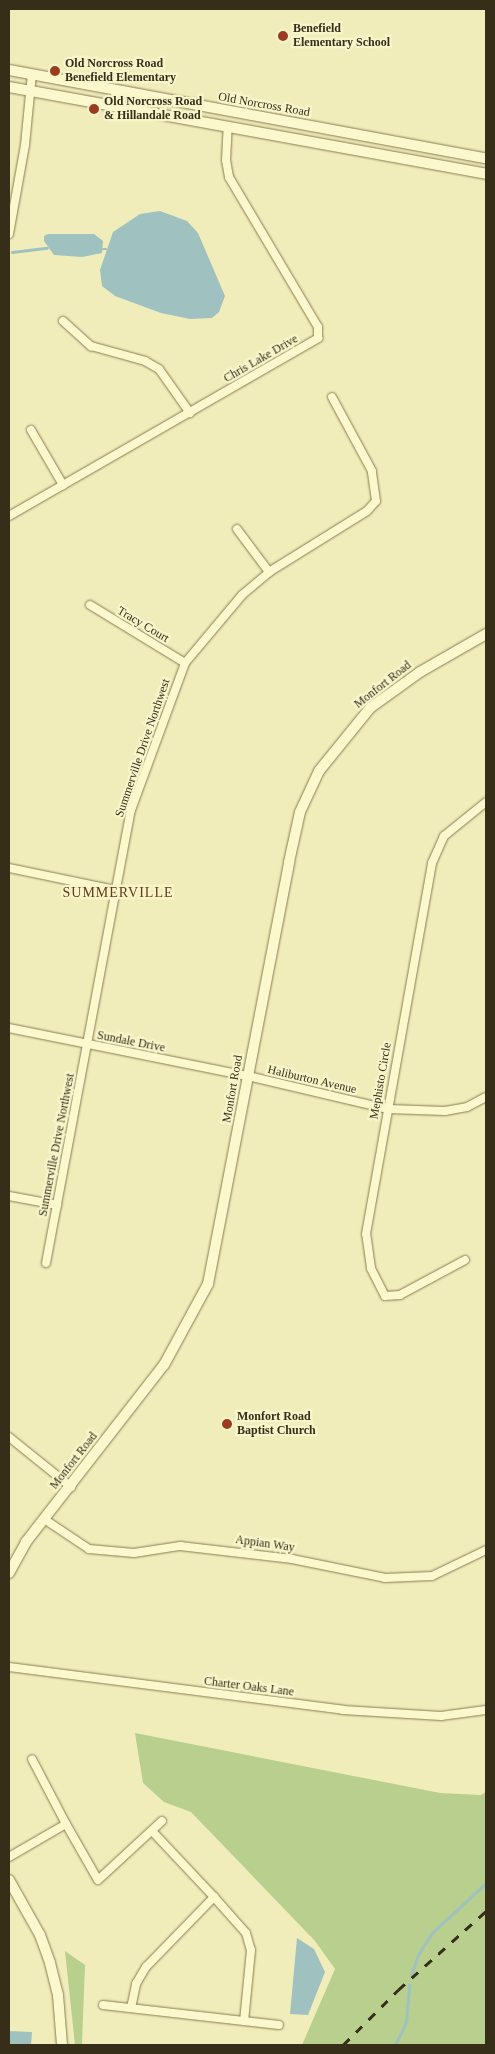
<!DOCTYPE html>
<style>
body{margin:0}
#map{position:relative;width:495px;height:2054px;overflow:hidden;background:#f1edba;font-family:Georgia,serif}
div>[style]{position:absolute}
.green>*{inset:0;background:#b8cf8d}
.water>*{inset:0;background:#9fc1bf}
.stream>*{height:2.5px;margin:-1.25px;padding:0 1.25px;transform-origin:1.25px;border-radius:1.25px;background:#9fc1bf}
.roads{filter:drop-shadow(0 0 1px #887c53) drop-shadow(0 0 1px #887c53)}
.street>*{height:8px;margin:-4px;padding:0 4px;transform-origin:4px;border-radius:4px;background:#fbf8cd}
.secondary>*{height:10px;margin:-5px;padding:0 5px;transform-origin:5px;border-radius:5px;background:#fbf8cd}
.rail>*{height:2.5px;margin-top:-1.25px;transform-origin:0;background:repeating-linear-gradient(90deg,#362e19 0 9px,transparent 0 18px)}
.dots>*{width:14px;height:14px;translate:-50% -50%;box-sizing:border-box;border:2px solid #f8f5ca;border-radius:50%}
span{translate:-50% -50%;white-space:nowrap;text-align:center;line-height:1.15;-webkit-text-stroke:4.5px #f8f5ca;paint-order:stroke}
.poi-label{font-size:12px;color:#362e19;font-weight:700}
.left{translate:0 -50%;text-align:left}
.street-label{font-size:12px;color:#362e19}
.neighbourhood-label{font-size:14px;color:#663916;letter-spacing:1px}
.frame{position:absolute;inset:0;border:10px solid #362e19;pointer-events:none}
</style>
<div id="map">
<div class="green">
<div style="clip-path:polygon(135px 1733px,440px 1793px,481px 1795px,486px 1792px,486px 2045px,302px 2045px,335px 1969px,315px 1941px,191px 1812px,164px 1802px,143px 1783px)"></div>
<div style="clip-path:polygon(65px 1951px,85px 1965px,82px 2044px,87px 2045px,75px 2045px)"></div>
</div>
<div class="water">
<div style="clip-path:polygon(160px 211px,187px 221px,198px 233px,225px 296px,219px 312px,212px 318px,190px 319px,161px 313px,115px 296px,102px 286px,100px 270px,113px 232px,140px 214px)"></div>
<div style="clip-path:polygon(48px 234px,94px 234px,103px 241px,102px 253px,82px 257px,54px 255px,44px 241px,44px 236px)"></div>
<div style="clip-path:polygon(297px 1938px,314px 1949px,325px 1972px,308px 2015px,290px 2014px)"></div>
<div style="clip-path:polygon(9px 2031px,32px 2032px,31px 2045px,9px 2045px)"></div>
</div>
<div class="stream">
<div style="left:103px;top:249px;width:3px"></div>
<div style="left:12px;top:252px;width:35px;rotate:-7deg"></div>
<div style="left:411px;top:1975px;width:23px;rotate:-70deg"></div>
<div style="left:419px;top:1953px;width:24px;rotate:-57deg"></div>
<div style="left:432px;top:1933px;width:74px;rotate:-42.8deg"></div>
<div style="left:395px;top:2045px;width:25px;rotate:-64deg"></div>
<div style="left:406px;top:2022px;width:37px;rotate:-85deg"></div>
</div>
<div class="roads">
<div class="street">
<div style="left:9px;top:234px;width:90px;rotate:-79.8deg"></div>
<div style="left:25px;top:145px;width:71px;rotate:-84.4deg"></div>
<div style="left:63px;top:321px;width:38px;rotate:42deg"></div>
<div style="left:91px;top:346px;width:56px;rotate:15.5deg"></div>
<div style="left:145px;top:361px;width:16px;rotate:30deg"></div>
<div style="left:159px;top:369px;width:54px;rotate:54.8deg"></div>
<div style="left:31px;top:430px;width:64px;rotate:59.8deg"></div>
<div style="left:9px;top:516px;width:357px;rotate:-29.9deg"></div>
<div style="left:318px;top:338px;width:11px;rotate:-90deg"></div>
<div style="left:318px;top:327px;width:174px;rotate:-120.7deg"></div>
<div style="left:229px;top:177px;width:17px;rotate:-100deg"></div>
<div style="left:226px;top:160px;width:34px;rotate:-87deg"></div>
<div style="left:237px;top:529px;width:54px;rotate:53.3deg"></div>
<div style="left:90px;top:605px;width:111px;rotate:31.4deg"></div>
<div style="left:9px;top:868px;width:108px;rotate:11.7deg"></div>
<div style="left:9px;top:1028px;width:244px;rotate:11.4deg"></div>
<div style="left:248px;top:1076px;width:144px;rotate:13.3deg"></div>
<div style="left:388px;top:1109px;width:57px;rotate:2deg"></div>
<div style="left:445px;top:1111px;width:22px;rotate:-10deg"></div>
<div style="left:467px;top:1107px;width:21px;rotate:-28deg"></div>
<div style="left:9px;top:1196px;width:49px;rotate:10.6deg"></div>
<div style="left:465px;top:1260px;width:74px;rotate:151.7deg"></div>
<div style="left:400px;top:1295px;width:15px;rotate:176deg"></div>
<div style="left:385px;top:1296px;width:31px;rotate:-117deg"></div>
<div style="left:371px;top:1268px;width:34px;rotate:-98deg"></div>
<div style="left:366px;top:1234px;width:377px;rotate:-79.9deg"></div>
<div style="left:432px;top:863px;width:30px;rotate:-66deg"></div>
<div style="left:444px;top:836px;width:54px;rotate:-39deg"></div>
<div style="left:46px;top:1263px;width:461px;rotate:-79.4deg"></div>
<div style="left:131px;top:810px;width:157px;rotate:-69.8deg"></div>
<div style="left:185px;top:663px;width:89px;rotate:-50deg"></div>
<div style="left:242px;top:595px;width:35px;rotate:-40deg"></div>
<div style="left:269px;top:572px;width:115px;rotate:-31.9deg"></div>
<div style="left:367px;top:511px;width:13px;rotate:-48deg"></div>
<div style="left:376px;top:501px;width:30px;rotate:-98deg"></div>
<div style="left:372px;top:471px;width:84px;rotate:-118.4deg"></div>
<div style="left:9px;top:1437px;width:80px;rotate:38.9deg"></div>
<div style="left:44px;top:1519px;width:54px;rotate:33.7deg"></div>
<div style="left:89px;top:1549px;width:45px;rotate:5.1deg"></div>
<div style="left:134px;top:1553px;width:47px;rotate:-8.7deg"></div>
<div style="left:180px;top:1546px;width:113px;rotate:6.6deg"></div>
<div style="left:292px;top:1559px;width:95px;rotate:11.5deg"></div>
<div style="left:385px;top:1578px;width:47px;rotate:-2.4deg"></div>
<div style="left:432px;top:1576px;width:60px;rotate:-25.7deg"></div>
<div style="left:9px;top:1667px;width:337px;rotate:7.3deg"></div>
<div style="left:343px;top:1710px;width:98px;rotate:3.5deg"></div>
<div style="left:441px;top:1716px;width:45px;rotate:-7.6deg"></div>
<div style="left:66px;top:1824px;width:64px;rotate:60.3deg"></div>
<div style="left:98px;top:1880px;width:87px;rotate:-42.7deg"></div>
<div style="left:152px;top:1831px;width:91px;rotate:46.8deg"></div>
<div style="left:9px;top:1857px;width:66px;rotate:-30.1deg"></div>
<div style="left:66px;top:1824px;width:73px;rotate:-117.6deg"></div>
<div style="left:103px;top:2005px;width:177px;rotate:6.5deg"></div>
<div style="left:131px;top:2008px;width:25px;rotate:-78deg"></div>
<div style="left:136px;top:1984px;width:20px;rotate:-60deg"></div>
<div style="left:146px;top:1967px;width:98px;rotate:-45.8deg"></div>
<div style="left:214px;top:1897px;width:48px;rotate:48.4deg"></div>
<div style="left:246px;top:1933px;width:18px;rotate:74deg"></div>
<div style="left:251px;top:1950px;width:71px;rotate:95.6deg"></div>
</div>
<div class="secondary">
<div style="left:9px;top:70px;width:485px;rotate:10.5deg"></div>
<div style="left:9px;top:87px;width:485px;rotate:10.3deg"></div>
<div style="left:9px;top:1573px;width:35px;rotate:-61deg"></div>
<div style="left:26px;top:1542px;width:224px;rotate:-52.1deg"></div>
<div style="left:164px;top:1365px;width:92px;rotate:-61.5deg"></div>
<div style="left:208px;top:1284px;width:430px;rotate:-79.1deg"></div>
<div style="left:289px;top:862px;width:51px;rotate:-77.6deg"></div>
<div style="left:300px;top:812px;width:45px;rotate:-65.1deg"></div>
<div style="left:319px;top:771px;width:81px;rotate:-51deg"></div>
<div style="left:370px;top:708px;width:62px;rotate:-35.8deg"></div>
<div style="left:420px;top:672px;width:76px;rotate:-29.9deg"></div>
<div style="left:9px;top:1880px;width:63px;rotate:60.6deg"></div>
<div style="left:40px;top:1935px;width:30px;rotate:70deg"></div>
<div style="left:50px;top:1963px;width:33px;rotate:76deg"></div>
<div style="left:58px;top:1995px;width:50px;rotate:85.4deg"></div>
</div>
</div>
<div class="rail">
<div style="left:343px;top:2045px;width:78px;rotate:-45deg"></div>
<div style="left:398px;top:1990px;width:118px;rotate:-41.9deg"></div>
</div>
<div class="dots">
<div style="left:283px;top:36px;background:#9b3b1f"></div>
<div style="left:55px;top:71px;background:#9b3b1f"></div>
<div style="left:94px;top:109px;background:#9b3b1f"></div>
<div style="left:227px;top:1424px;background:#9b3b1f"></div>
</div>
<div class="poi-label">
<span class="left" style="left:293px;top:36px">Benefield<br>Elementary School</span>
<span class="left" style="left:65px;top:71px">Old Norcross Road<br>Benefield Elementary</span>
<span class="left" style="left:104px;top:109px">Old Norcross Road<br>&amp; Hillandale Road</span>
<span class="left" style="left:237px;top:1424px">Monfort Road<br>Baptist Church</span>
</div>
<div class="street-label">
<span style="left:264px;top:105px;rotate:10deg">Old Norcross Road</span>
<span style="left:261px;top:359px;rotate:-30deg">Chris Lake Drive</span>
<span style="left:143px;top:625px;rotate:31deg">Tracy Court</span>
<span style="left:383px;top:685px;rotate:-38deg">Monfort Road</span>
<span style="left:143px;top:748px;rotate:-71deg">Summerville Drive Northwest</span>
<span style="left:131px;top:1042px;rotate:11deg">Sundale Drive</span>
<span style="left:312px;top:1080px;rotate:13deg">Haliburton Avenue</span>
<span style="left:381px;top:1081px;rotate:-80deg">Mephisto Circle</span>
<span style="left:233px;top:1089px;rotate:-80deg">Monfort Road</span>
<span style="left:57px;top:1145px;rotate:-79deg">Summerville Drive Northwest</span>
<span style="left:74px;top:1461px;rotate:-52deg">Monfort Road</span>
<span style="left:265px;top:1544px;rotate:8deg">Appian Way</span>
<span style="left:249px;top:1687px;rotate:7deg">Charter Oaks Lane</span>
</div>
<div class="neighbourhood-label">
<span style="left:118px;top:893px">SUMMERVILLE</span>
</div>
<div class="frame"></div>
</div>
